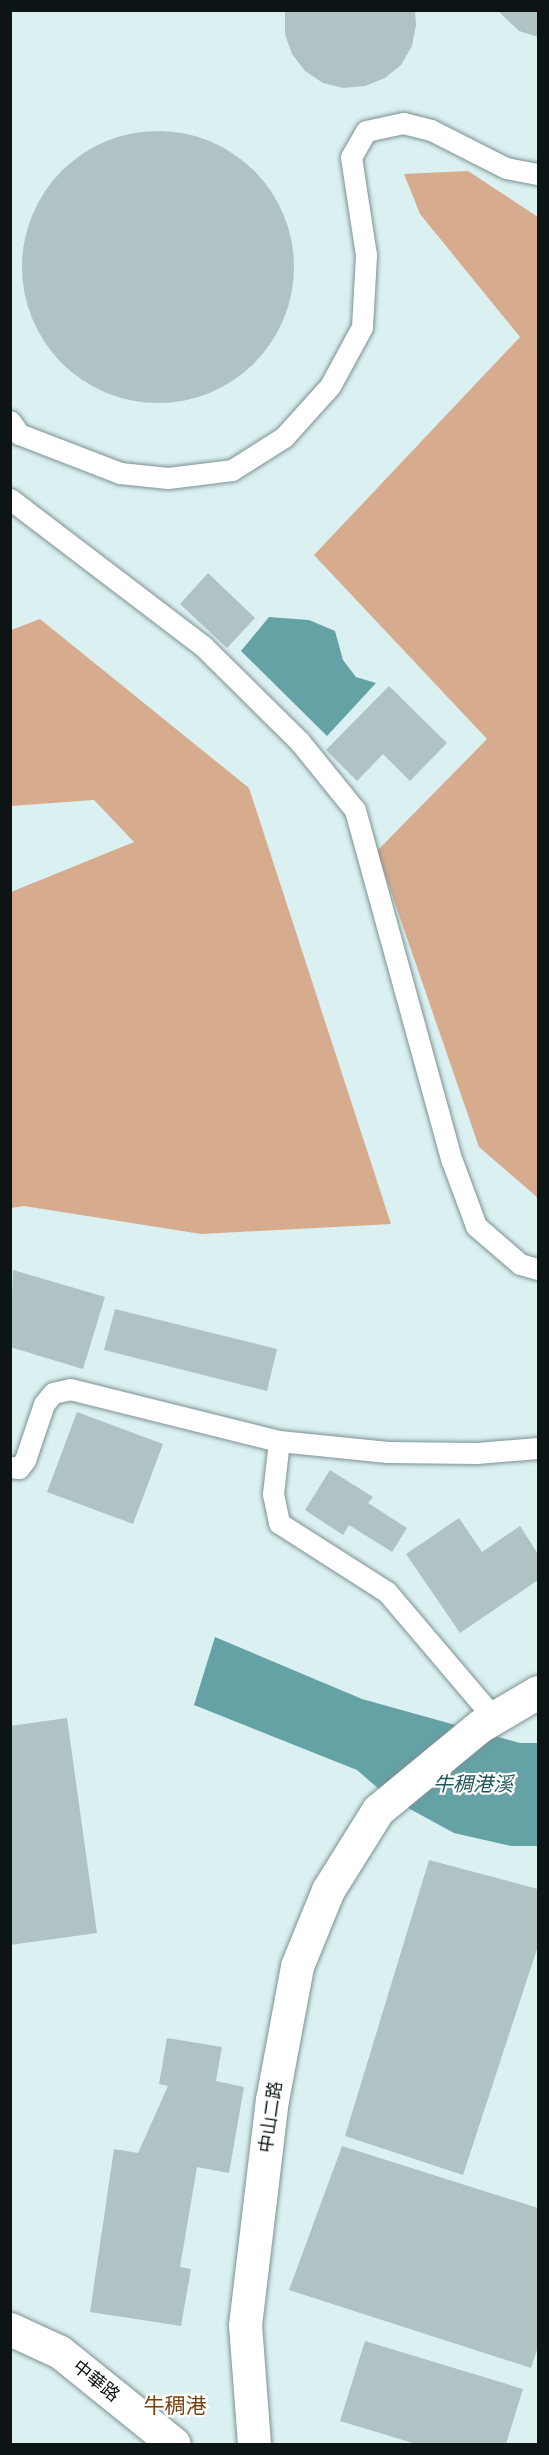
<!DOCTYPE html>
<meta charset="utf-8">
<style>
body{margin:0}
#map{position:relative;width:549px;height:2455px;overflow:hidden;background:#dbf0f1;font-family:"Zilla Slab","Noto Sans TC",serif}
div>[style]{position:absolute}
.forest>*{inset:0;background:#d7ac8e}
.water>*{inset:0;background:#64a2a6}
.building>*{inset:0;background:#afc3c4}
.round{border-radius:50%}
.roads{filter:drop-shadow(0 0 2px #7d9192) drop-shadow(0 0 2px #7d9192)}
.service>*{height:21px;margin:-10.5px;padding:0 10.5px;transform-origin:10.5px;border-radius:10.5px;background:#fff}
.tertiary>*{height:33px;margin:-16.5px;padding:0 16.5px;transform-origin:16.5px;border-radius:16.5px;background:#fff}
span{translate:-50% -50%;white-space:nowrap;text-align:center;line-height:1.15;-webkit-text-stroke:4.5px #fff;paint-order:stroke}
.street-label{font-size:18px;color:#0d1415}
.water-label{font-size:20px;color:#205659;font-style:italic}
.quarter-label{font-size:21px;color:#79400a}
.frame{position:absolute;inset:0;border:12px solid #0d1415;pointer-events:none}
</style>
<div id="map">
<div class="forest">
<div style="clip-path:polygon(468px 171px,538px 217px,538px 1198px,479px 1147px,377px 851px,487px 739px,314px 555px,520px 337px,420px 214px,404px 174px)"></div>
<div style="clip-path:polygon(40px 619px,249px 788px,391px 1224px,201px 1234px,24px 1206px,11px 1208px,11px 892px,134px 842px,94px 800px,11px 806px,11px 630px)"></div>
</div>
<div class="water">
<div style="clip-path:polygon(269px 617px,309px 620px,335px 631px,343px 660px,356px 677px,376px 683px,327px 736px,241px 651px)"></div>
<div style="clip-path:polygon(215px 1637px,362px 1699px,520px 1743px,538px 1743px,538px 1846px,511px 1846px,454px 1833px,388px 1797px,357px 1770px,194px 1705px)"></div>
</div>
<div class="building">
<div style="clip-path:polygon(285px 10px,415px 10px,416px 25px,412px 46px,401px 65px,385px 78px,365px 86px,343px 88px,323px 83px,305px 71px,292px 54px,285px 34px)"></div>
<div style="clip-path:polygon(497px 10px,538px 10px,538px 37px,519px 31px)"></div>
<div class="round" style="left:22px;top:131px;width:272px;height:272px"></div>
<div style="clip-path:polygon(208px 573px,255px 618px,227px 648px,180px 604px)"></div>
<div style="clip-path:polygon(389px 686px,447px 743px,410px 781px,383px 754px,357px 781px,326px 750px)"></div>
<div style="clip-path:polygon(13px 1270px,105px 1297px,83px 1369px,10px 1347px)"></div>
<div style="clip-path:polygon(115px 1309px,277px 1349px,267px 1391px,104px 1350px)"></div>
<div style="clip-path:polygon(77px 1412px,163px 1444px,133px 1524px,47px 1492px)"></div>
<div style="clip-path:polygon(330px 1470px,373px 1497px,368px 1503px,407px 1528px,392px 1552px,349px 1525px,343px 1535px,305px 1510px)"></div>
<div style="clip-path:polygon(459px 1518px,482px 1552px,520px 1526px,538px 1554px,538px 1580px,460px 1633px,406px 1554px)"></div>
<div style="clip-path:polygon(67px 1718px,97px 1933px,10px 1945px,10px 1726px)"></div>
<div style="clip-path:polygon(429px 1860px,538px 1889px,538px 1946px,463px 2175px,345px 2136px)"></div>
<div style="clip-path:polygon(167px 2038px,222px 2047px,216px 2081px,244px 2087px,229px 2173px,197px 2167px,180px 2267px,191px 2269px,181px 2326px,90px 2312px,114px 2149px,138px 2153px,168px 2086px,159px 2084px)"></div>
<div style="clip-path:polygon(342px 2146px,538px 2208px,538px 2347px,531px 2368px,289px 2290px)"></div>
<div style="clip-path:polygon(365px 2341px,523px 2389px,506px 2444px,416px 2444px,340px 2421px)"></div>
</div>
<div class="roads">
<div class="service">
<div style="left:10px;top:421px;width:16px;rotate:55deg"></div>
<div style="left:19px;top:434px;width:108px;rotate:21.1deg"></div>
<div style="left:120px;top:473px;width:48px;rotate:5.9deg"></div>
<div style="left:168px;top:478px;width:64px;rotate:-7.1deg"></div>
<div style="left:232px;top:470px;width:62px;rotate:-32.4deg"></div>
<div style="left:284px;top:437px;width:69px;rotate:-48deg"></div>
<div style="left:330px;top:386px;width:67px;rotate:-61.5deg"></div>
<div style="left:362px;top:327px;width:72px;rotate:-86.8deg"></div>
<div style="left:366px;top:255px;width:99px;rotate:-98.7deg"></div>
<div style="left:351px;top:157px;width:30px;rotate:-60deg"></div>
<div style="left:366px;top:131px;width:38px;rotate:-12deg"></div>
<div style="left:403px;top:123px;width:29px;rotate:14deg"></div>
<div style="left:431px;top:130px;width:84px;rotate:26.9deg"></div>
<div style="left:506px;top:168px;width:33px;rotate:11deg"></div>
<div style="left:10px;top:499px;width:243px;rotate:37.3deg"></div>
<div style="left:203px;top:646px;width:136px;rotate:44.7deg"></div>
<div style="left:300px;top:742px;width:87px;rotate:51deg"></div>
<div style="left:355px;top:810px;width:364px;rotate:74.6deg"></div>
<div style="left:452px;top:1161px;width:69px;rotate:69.7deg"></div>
<div style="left:476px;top:1226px;width:58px;rotate:40.8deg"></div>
<div style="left:520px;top:1264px;width:19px;rotate:16deg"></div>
<div style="left:279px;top:1441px;width:53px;rotate:96.5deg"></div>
<div style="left:273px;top:1494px;width:30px;rotate:78deg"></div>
<div style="left:279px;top:1523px;width:128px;rotate:32.6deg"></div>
<div style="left:387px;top:1592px;width:162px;rotate:49.7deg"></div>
<div style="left:10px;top:1467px;width:9px;rotate:6deg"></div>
<div style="left:19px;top:1468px;width:10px;rotate:-53deg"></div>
<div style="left:25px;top:1460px;width:59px;rotate:-71.3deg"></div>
<div style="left:44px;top:1404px;width:14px;rotate:-51deg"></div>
<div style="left:53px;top:1393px;width:17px;rotate:-13deg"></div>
<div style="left:70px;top:1389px;width:215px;rotate:14deg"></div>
<div style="left:279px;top:1441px;width:109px;rotate:5.8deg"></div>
<div style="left:387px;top:1452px;width:90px;rotate:0.6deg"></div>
<div style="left:477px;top:1453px;width:61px;rotate:-4.7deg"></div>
</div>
<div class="tertiary">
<div style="left:10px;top:2329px;width:55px;rotate:24.7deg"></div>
<div style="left:60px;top:2352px;width:146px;rotate:38.9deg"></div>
<div style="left:254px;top:2444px;width:119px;rotate:-94.3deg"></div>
<div style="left:245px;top:2325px;width:227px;rotate:-83.2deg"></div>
<div style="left:272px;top:2100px;width:136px;rotate:-79.4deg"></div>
<div style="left:297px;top:1966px;width:82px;rotate:-67.8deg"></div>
<div style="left:328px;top:1890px;width:94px;rotate:-58deg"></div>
<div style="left:378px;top:1810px;width:132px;rotate:-39.5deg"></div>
<div style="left:480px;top:1726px;width:67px;rotate:-30.4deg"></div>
</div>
</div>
<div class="street-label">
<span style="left:271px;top:2117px;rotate:-82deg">中山二路</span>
<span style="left:96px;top:2381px;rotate:39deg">中華路</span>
</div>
<div class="water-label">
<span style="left:473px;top:1784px">牛稠港溪</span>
</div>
<div class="quarter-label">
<span style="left:175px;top:2406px">牛稠港</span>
</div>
<div class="frame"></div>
</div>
